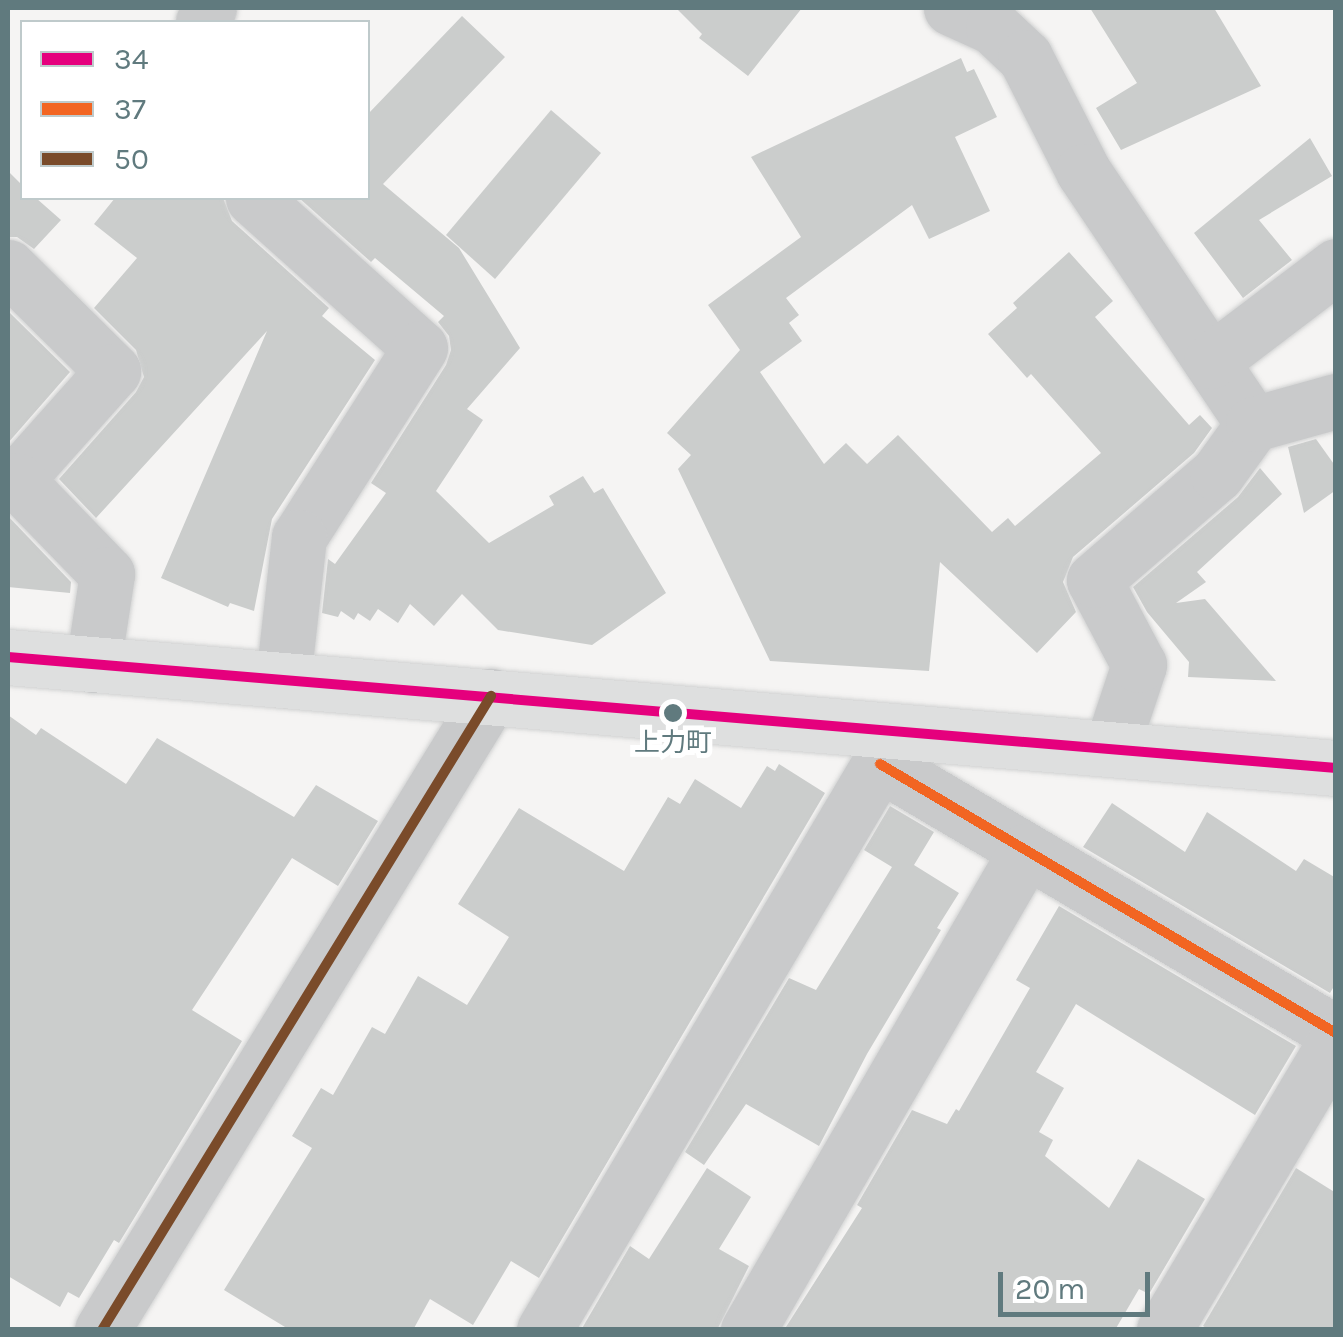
<!DOCTYPE html>
<meta charset="utf-8">
<style>
body{margin:0}
#map{position:relative;width:1343px;height:1337px;overflow:hidden;background:#f5f4f3;font-family:Karla,"Noto Sans JP",sans-serif}
div>[style]{position:absolute}
.building>*{inset:0;background:#cbcdcc}
.roads{filter:drop-shadow(0 0 2px #d0d1d1) drop-shadow(0 0 2px #d0d1d1)}
.street>*{height:55px;margin:-27.5px;padding:0 27.5px;transform-origin:27.5px;border-radius:27.5px;background:#c9cacb}
.secondary>*{height:55px;margin:-27.5px;padding:0 27.5px;transform-origin:27.5px;border-radius:27.5px;background:#dedfdf}
.bus-1>*{height:10px;margin:-5px;padding:0 5px;transform-origin:5px;border-radius:5px;background:#e5007d}
.bus-2>*{height:10px;margin:-5px;padding:0 5px;transform-origin:5px;border-radius:5px;background:#f26522}
.bus-3>*{height:10px;margin:-5px;padding:0 5px;transform-origin:5px;border-radius:5px;background:#7a4b2a}
.dots>*{width:28px;height:28px;translate:-50% -50%;box-sizing:border-box;border:5px solid #fff;border-radius:50%}
span{translate:-50% -50%;white-space:nowrap;text-align:center;line-height:1.15;-webkit-text-stroke:10px #fff;paint-order:stroke}
.bus-label{font-size:26px;color:#607a7e}
.frame{position:absolute;inset:0;border:10px solid #607a7e;pointer-events:none}
.legend{position:absolute;left:20px;top:20px;width:350px;height:180px;box-sizing:border-box;background:#fff;border:2px solid #bfcacb;margin:0;padding:12px 18px;list-style:none;font-size:30px;color:#607a7e}
.legend li{display:flex;align-items:center;gap:20px;height:50px}
.legend b{width:50px;border:2px solid #bfcacb}
.scale{position:absolute;left:998px;top:1272px;width:152px;height:45px;box-sizing:border-box;border:5px solid #607a7e;border-top:0;padding-left:12px;font-size:30px;line-height:35px;white-space:nowrap;color:#607a7e;-webkit-text-stroke:8px #fff;paint-order:stroke}
</style>
<div id="map">
<div class="building">
<div style="clip-path:polygon(676px 8px,802px 8px,748px 76px,699px 38px,702px 34px)"></div>
<div style="clip-path:polygon(1090px 8px,1214px 8px,1261px 86px,1121px 150px,1096px 108px,1137px 83px)"></div>
<div style="clip-path:polygon(462px 16px,505px 57px,383px 184px,459px 248px,520px 348px,467px 409px,483px 420px,436px 491px,489px 543px,554px 505px,549px 496px,583px 476px,594px 493px,603px 488px,666px 593px,592px 645px,498px 630px,462px 594px,434px 626px,410px 604px,398px 623px,378px 609px,370px 621px,358px 613px,354px 620px,341px 611px,338px 617px,322px 613px,328px 559px,335px 564px,386px 493px,371px 483px,446px 365px,451px 350px,449px 336px,438px 322px,444px 316px,375px 258px,371px 262px,299px 198px,368px 198px,368px 114px)"></div>
<div style="clip-path:polygon(961px 58px,967px 72px,974px 69px,997px 117px,955px 137px,990px 211px,929px 239px,912px 205px,786px 298px,799px 315px,789px 323px,802px 341px,760px 372px,824px 464px,846px 443px,867px 464px,898px 435px,992px 532px,1008px 518px,1015px 526px,1101px 453px,1031px 374px,1027px 378px,988px 334px,1017px 308px,1013px 303px,1069px 252px,1113px 301px,1095px 317px,1189px 425px,1200px 415px,1212px 428px,1194px 453px,1073px 557px,1063px 582px,1076px 612px,1037px 653px,940px 562px,929px 671px,770px 661px,678px 469px,691px 455px,667px 433px,740px 350px,708px 305px,801px 237px,751px 157px)"></div>
<div style="clip-path:polygon(551px 110px,601px 153px,495px 279px,446px 235px)"></div>
<div style="clip-path:polygon(1310px 138px,1332px 176px,1259px 220px,1292px 260px,1243px 298px,1194px 233px)"></div>
<div style="clip-path:polygon(8px 171px,22px 185px,22px 198px,36px 198px,61px 220px,34px 249px,17px 237px,8px 237px)"></div>
<div style="clip-path:polygon(115px 198px,223px 198px,232px 221px,329px 308px,322px 316px,375px 360px,272px 519px,254px 611px,230px 603px,228px 607px,161px 578px,267px 331px,96px 518px,59px 479px,136px 392px,144px 377px,136px 350px,94px 308px,137px 258px,94px 224px)"></div>
<div style="clip-path:polygon(8px 311px,70px 372px,8px 443px)"></div>
<div style="clip-path:polygon(1316px 439px,1336px 467px,1336px 490px,1304px 513px,1288px 447px)"></div>
<div style="clip-path:polygon(1260px 468px,1282px 494px,1197px 572px,1206px 582px,1176px 603px,1205px 599px,1276px 681px,1188px 677px,1189px 662px,1147px 612px,1133px 587px,1238px 497px)"></div>
<div style="clip-path:polygon(8px 516px,71px 582px,70px 593px,8px 587px)"></div>
<div style="clip-path:polygon(8px 715px,36px 735px,41px 728px,126px 784px,157px 738px,294px 817px,316px 785px,378px 821px,338px 886px,292px 858px,192px 1010px,242px 1041px,119px 1243px,114px 1240px,79px 1298px,68px 1292px,60px 1307px,8px 1276px)"></div>
<div style="clip-path:polygon(779px 764px,825px 793px,539px 1278px,511px 1261px,473px 1325px,430px 1299px,413px 1330px,290px 1330px,224px 1290px,312px 1148px,292px 1136px,321px 1088px,333px 1095px,372px 1027px,385px 1034px,418px 976px,467px 1005px,509px 937px,458px 904px,519px 808px,624px 871px,668px 797px,680px 804px,695px 779px,741px 808px,767px 766px,775px 771px)"></div>
<div style="clip-path:polygon(1112px 803px,1185px 852px,1207px 812px,1296px 871px,1304px 859px,1336px 878px,1336px 983px,1330px 993px,1083px 847px)"></div>
<div style="clip-path:polygon(890px 806px,934px 832px,914px 865px,959px 893px,937px 928px,941px 930px,867px 1054px,819px 1146px,746px 1104px,704px 1165px,685px 1152px,789px 978px,816px 990px,892px 867px,864px 850px)"></div>
<div style="clip-path:polygon(1059px 906px,1296px 1046px,1255px 1115px,1076px 1004px,1036px 1072px,1064px 1088px,1039px 1132px,1053px 1140px,1045px 1156px,1109px 1208px,1138px 1159px,1205px 1199px,1149px 1294px,1139px 1289px,1115px 1330px,784px 1330px,862px 1208px,857px 1205px,912px 1110px,947px 1124px,956px 1109px,959px 1111px,1030px 988px,1016px 980px)"></div>
<div style="clip-path:polygon(707px 1168px,751px 1197px,719px 1249px,749px 1266px,717px 1330px,581px 1330px,630px 1246px,649px 1259px)"></div>
<div style="clip-path:polygon(1296px 1168px,1336px 1193px,1336px 1330px,1209px 1330px,1203px 1326px)"></div>
</div>
<div class="roads">
<div class="street">
<div style="left:951px;top:8px;width:46px;rotate:24.3deg"></div>
<div style="left:993px;top:27px;width:44px;rotate:43.2deg"></div>
<div style="left:1025px;top:57px;width:128px;rotate:63deg"></div>
<div style="left:1083px;top:171px;width:305px;rotate:56.1deg"></div>
<div style="left:203px;top:22px;width:15px;rotate:-67deg"></div>
<div style="left:253px;top:198px;width:224px;rotate:41.9deg"></div>
<div style="left:420px;top:348px;width:224px;rotate:122.6deg"></div>
<div style="left:299px;top:537px;width:144px;rotate:96.4deg"></div>
<div style="left:8px;top:267px;width:148px;rotate:44.7deg"></div>
<div style="left:113px;top:371px;width:146px;rotate:131.7deg"></div>
<div style="left:16px;top:480px;width:131px;rotate:45.9deg"></div>
<div style="left:107px;top:574px;width:92px;rotate:98.7deg"></div>
<div style="left:1211px;top:361px;width:157px;rotate:-37.2deg"></div>
<div style="left:1111px;top:749px;width:89px;rotate:-71.6deg"></div>
<div style="left:1139px;top:665px;width:96px;rotate:-117.9deg"></div>
<div style="left:1094px;top:580px;width:162px;rotate:-40.8deg"></div>
<div style="left:1217px;top:474px;width:62px;rotate:-54.2deg"></div>
<div style="left:1253px;top:424px;width:86px;rotate:-15.5deg"></div>
<div style="left:880px;top:764px;width:529px;rotate:30.54deg"></div>
<div style="left:102px;top:1330px;width:744px;rotate:-58.47deg"></div>
<div style="left:544px;top:1330px;width:695px;rotate:-59.38deg"></div>
<div style="left:748px;top:1330px;width:554px;rotate:-59.87deg"></div>
<div style="left:1164px;top:1330px;width:337px;rotate:-59.3deg"></div>
</div>
<div class="secondary">
<div style="left:8px;top:657px;width:1333px;rotate:4.78deg"></div>
</div>
</div>
<div class="bus-1">
<div style="left:8px;top:657px;width:1333px;rotate:4.78deg"></div>
</div>
<div class="bus-2">
<div style="left:880px;top:764px;width:529px;rotate:30.54deg"></div>
</div>
<div class="bus-3">
<div style="left:102px;top:1330px;width:744px;rotate:-58.47deg"></div>
</div>
<div class="dots">
<div style="left:673px;top:713px;background:#607a7e"></div>
</div>
<div class="bus-label">
<span style="left:673px;top:743px">上力町</span>
</div>
<div class="frame"></div>
<ul class="legend">
<li><b style="height:12px;background:#e5007d"></b>34</li>
<li><b style="height:12px;background:#f26522"></b>37</li>
<li><b style="height:12px;background:#7a4b2a"></b>50</li>
</ul>
<div class="scale">20 m</div>
</div>
